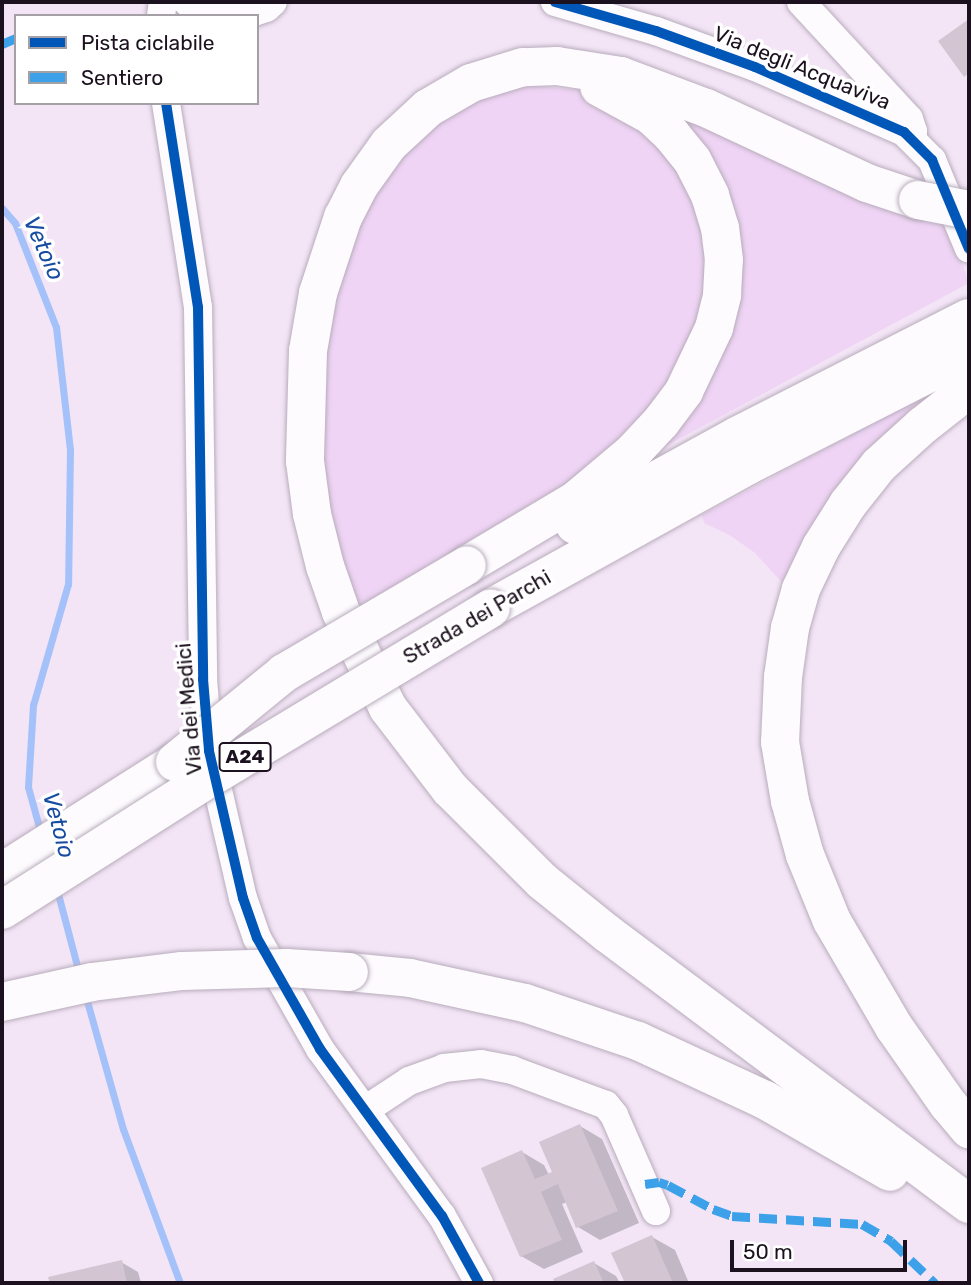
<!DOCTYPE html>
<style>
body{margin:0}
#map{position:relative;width:971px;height:1285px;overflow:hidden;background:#f3e5f6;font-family:Rubik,sans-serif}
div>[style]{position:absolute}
.green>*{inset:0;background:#efd4f5}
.shadow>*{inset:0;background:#0003}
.stream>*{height:7px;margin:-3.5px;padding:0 3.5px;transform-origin:3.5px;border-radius:3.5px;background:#a5c1fa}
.building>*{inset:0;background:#d3c5d1}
.roads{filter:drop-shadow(0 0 2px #b8acbb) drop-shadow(0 0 2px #b8acbb)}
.minor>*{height:28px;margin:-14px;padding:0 14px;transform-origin:14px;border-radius:14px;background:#fdfbfe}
.highway>*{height:38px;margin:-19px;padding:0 19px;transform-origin:19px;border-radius:19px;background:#fdfbfe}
.bridges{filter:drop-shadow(0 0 2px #b8acbb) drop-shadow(0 0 2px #b8acbb)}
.highway-bridge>*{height:38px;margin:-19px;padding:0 19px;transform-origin:19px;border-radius:19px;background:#fdfbfe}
.quiet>*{height:9px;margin-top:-4.5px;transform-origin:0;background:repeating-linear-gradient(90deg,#3da1ea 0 18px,transparent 0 27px)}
.cycleway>*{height:10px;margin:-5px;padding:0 5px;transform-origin:5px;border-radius:5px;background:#0057b8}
span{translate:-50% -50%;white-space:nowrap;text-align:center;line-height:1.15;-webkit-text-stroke:7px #fff;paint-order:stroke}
.shield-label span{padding:2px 5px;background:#fff;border:2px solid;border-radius:5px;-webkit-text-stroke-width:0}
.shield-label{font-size:19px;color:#1c111e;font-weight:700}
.street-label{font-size:21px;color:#1c111e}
.water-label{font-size:23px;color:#174ca1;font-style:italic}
.frame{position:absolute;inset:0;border:4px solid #1c111e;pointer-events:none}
.legend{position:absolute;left:14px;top:14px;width:245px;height:91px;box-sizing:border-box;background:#fff;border:2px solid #a4a0a5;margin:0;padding:9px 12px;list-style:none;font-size:21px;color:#1c111e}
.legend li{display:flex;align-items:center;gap:14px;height:35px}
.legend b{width:35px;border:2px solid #a4a0a5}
.scale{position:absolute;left:730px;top:1240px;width:177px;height:32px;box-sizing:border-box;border:4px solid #1c111e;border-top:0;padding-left:9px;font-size:21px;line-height:24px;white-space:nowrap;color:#1c111e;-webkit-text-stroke:5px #fff;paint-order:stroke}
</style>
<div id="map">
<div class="green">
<div style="clip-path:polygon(534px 86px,580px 90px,620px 107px,687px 171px,710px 265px,702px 314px,681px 367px,648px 413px,551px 498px,359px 608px,342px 563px,319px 462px,328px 293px,395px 151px,486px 93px)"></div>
<div style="clip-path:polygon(664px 108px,949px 222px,969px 283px,649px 455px,731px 309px)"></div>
<div style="clip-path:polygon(924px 396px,926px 398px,881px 437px,788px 589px,755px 553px,731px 536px,704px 523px,702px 515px)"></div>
</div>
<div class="shadow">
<div style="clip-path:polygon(580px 1126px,602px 1139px,639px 1223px,600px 1240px,578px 1227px,567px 1202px,562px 1204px,583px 1252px,544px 1269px,521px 1256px,522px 1152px,544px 1165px,549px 1175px,554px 1173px)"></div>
<div style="clip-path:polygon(652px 1237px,675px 1250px,689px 1283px,627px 1283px,614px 1254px)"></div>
<div style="clip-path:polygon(121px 1262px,138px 1272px,141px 1283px,51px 1283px,50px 1278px)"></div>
<div style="clip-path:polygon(594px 1263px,616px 1276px,620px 1283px,557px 1283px,555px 1279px)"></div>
</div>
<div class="stream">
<div style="left:2px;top:208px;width:20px;rotate:49deg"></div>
<div style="left:15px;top:223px;width:112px;rotate:68.5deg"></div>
<div style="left:56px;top:327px;width:123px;rotate:83.5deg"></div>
<div style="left:70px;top:449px;width:135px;rotate:90.8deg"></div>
<div style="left:68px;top:584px;width:126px;rotate:106.1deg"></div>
<div style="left:33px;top:705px;width:82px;rotate:93.5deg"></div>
<div style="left:28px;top:787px;width:49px;rotate:74.5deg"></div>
<div style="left:57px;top:890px;width:86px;rotate:75.2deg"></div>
<div style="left:85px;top:994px;width:140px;rotate:74.3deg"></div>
<div style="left:123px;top:1129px;width:164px;rotate:69.7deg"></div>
</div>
<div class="building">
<div style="clip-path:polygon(969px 19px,969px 73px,964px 77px,938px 41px)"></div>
<div style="clip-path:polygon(580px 1124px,618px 1211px,576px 1228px,558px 1184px,541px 1192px,562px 1240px,520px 1257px,481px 1168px,522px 1150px,535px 1179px,552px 1172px,539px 1142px)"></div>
<div style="clip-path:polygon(652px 1235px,673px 1283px,625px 1283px,611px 1253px)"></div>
<div style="clip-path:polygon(122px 1260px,127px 1283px,50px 1283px,48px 1277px)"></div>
<div style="clip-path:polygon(594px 1261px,604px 1283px,555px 1283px,553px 1279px)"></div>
</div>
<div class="roads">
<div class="minor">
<div style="left:187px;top:2px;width:68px;rotate:8.5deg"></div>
<div style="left:254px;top:12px;width:13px;rotate:-18deg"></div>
<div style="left:266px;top:8px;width:9px;rotate:-41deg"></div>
<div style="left:555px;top:2px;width:105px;rotate:16deg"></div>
<div style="left:656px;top:31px;width:105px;rotate:20deg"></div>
<div style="left:755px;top:67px;width:163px;rotate:23.6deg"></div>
<div style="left:904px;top:132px;width:40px;rotate:45deg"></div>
<div style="left:932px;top:160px;width:96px;rotate:67.4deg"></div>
<div style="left:801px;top:2px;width:159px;rotate:47.3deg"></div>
<div style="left:909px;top:119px;width:13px;rotate:72deg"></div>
<div style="left:913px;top:131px;width:3px;rotate:108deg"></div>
<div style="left:912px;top:134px;width:4px;rotate:-153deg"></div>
<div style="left:161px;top:16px;width:14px;rotate:-82deg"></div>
<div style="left:166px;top:103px;width:206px;rotate:81.1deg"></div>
<div style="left:198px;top:307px;width:372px;rotate:89.2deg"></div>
<div style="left:203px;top:679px;width:72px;rotate:85.2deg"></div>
<div style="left:209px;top:751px;width:151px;rotate:77deg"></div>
<div style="left:243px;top:898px;width:42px;rotate:70.7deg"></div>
<div style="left:257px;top:938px;width:128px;rotate:60.4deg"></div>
<div style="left:320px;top:1049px;width:207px;rotate:53.9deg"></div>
<div style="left:442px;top:1216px;width:77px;rotate:61.1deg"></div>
<div style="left:365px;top:1110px;width:53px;rotate:-33.4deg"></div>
<div style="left:409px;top:1081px;width:37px;rotate:-20deg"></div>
<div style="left:444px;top:1068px;width:37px;rotate:-6deg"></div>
<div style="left:481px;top:1064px;width:32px;rotate:11deg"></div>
<div style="left:512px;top:1070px;width:100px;rotate:20.4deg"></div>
<div style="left:606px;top:1105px;width:13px;rotate:51deg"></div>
<div style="left:614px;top:1115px;width:105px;rotate:66.4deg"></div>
</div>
<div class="highway">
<div style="left:918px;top:200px;width:54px;rotate:-161.6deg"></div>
<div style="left:867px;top:183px;width:178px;rotate:-155deg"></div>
<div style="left:706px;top:108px;width:91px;rotate:-159.4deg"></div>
<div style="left:621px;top:76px;width:65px;rotate:-171.1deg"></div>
<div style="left:557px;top:66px;width:34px;rotate:178deg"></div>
<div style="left:523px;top:67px;width:54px;rotate:162.9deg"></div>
<div style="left:471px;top:83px;width:50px;rotate:149.8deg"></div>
<div style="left:428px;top:108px;width:53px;rotate:137.3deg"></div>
<div style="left:389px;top:144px;width:52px;rotate:125.5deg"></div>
<div style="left:359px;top:186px;width:35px;rotate:117deg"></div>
<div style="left:343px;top:217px;width:80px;rotate:108.2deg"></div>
<div style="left:318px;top:293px;width:59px;rotate:99.8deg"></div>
<div style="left:308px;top:351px;width:110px;rotate:91.6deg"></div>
<div style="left:305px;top:461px;width:53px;rotate:82.5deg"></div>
<div style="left:312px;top:514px;width:54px;rotate:76deg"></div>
<div style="left:325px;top:566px;width:49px;rotate:70.8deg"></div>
<div style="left:341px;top:612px;width:107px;rotate:63.9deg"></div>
<div style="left:388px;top:708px;width:102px;rotate:52.6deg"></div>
<div style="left:450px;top:789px;width:130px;rotate:45deg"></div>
<div style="left:542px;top:881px;width:85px;rotate:38.8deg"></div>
<div style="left:608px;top:934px;width:451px;rotate:36.8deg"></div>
<div style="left:969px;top:389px;width:60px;rotate:141.8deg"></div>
<div style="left:922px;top:426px;width:58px;rotate:137.8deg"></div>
<div style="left:879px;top:465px;width:50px;rotate:128.5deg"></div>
<div style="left:848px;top:504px;width:51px;rotate:122.1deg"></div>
<div style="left:821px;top:547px;width:47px;rotate:115.5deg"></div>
<div style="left:801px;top:589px;width:41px;rotate:105.8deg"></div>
<div style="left:790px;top:628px;width:49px;rotate:98.1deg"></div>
<div style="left:783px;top:677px;width:65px;rotate:92.6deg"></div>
<div style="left:780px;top:742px;width:60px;rotate:80.4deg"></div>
<div style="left:790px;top:801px;width:56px;rotate:74.5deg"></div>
<div style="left:805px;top:855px;width:71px;rotate:67.8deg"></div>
<div style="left:832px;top:921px;width:123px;rotate:59.7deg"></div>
<div style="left:894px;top:1027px;width:94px;rotate:55deg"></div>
<div style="left:948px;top:1104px;width:33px;rotate:50deg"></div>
<div style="left:575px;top:525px;width:185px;rotate:-28.8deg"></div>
<div style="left:737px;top:436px;width:260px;rotate:-27deg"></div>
<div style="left:467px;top:565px;width:127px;rotate:-30.8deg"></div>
<div style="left:576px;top:500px;width:75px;rotate:-40.1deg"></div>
<div style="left:633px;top:452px;width:41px;rotate:-47deg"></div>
<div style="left:661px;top:422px;width:39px;rotate:-53deg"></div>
<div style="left:684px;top:391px;width:70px;rotate:-64.5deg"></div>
<div style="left:714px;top:328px;width:34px;rotate:-76deg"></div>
<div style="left:722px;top:295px;width:35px;rotate:-87deg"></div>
<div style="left:724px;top:260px;width:32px;rotate:-97deg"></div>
<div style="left:720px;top:228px;width:34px;rotate:-107deg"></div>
<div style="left:710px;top:195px;width:39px;rotate:-117deg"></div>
<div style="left:692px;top:160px;width:33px;rotate:-129deg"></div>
<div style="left:671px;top:134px;width:26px;rotate:-137deg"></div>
<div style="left:652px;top:116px;width:60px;rotate:-151.3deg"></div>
<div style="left:491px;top:608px;width:293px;rotate:-29deg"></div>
<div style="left:747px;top:466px;width:249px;rotate:-27deg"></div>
<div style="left:2px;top:872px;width:205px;rotate:-32.4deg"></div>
<div style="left:349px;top:972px;width:61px;rotate:5.6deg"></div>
<div style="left:410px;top:978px;width:118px;rotate:12.3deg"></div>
<div style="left:525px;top:1003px;width:119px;rotate:18.6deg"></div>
<div style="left:638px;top:1041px;width:140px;rotate:24.9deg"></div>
<div style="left:765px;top:1100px;width:144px;rotate:29.9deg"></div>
</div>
</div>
<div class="bridges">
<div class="highway-bridge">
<div style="left:918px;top:200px;width:52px;rotate:11.1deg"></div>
<div style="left:175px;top:762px;width:141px;rotate:-39.2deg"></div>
<div style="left:284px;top:673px;width:212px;rotate:-30.5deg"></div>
<div style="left:2px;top:910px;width:238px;rotate:-32.5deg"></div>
<div style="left:203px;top:782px;width:336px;rotate:-31.1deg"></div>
<div style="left:2px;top:1002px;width:92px;rotate:-12.5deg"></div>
<div style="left:92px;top:982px;width:91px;rotate:-7deg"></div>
<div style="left:182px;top:971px;width:105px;rotate:-1.6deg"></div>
<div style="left:287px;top:968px;width:62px;rotate:3.7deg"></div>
</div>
</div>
<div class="quiet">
<div style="left:2px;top:44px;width:15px;rotate:-23deg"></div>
<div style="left:645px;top:1184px;width:14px;rotate:-8deg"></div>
<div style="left:659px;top:1182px;width:9px;rotate:18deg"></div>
<div style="left:668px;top:1185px;width:51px;rotate:28.1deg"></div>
<div style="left:713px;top:1209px;width:20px;rotate:20deg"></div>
<div style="left:732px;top:1216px;width:130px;rotate:3.5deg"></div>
<div style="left:862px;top:1224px;width:34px;rotate:30deg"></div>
<div style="left:891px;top:1241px;width:61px;rotate:43.7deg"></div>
</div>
<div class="cycleway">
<div style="left:555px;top:2px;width:105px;rotate:16deg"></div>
<div style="left:656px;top:31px;width:105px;rotate:20deg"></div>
<div style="left:755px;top:67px;width:163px;rotate:23.6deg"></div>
<div style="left:904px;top:132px;width:40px;rotate:45deg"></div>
<div style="left:932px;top:160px;width:96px;rotate:67.4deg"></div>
<div style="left:166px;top:103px;width:206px;rotate:81.1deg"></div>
<div style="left:198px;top:307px;width:372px;rotate:89.2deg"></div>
<div style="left:203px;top:679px;width:72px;rotate:85.2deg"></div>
<div style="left:209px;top:751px;width:151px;rotate:77deg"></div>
<div style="left:243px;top:898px;width:42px;rotate:70.7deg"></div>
<div style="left:257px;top:938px;width:128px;rotate:60.4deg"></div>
<div style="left:320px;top:1049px;width:207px;rotate:53.9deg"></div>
<div style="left:442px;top:1216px;width:77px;rotate:61.1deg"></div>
</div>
<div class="shield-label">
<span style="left:245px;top:757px">A24</span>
</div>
<div class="street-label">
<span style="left:802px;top:68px;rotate:22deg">Via degli Acquaviva</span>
<span style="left:477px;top:617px;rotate:-30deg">Strada dei Parchi</span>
<span style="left:189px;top:709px;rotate:-95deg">Via dei Medici</span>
</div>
<div class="water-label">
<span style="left:44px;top:248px;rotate:66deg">Vetoio</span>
<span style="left:59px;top:825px;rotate:75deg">Vetoio</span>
</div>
<div class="frame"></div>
<ul class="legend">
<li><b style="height:9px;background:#0057b8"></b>Pista ciclabile</li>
<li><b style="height:9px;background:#3da1ea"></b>Sentiero</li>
</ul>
<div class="scale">50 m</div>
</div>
